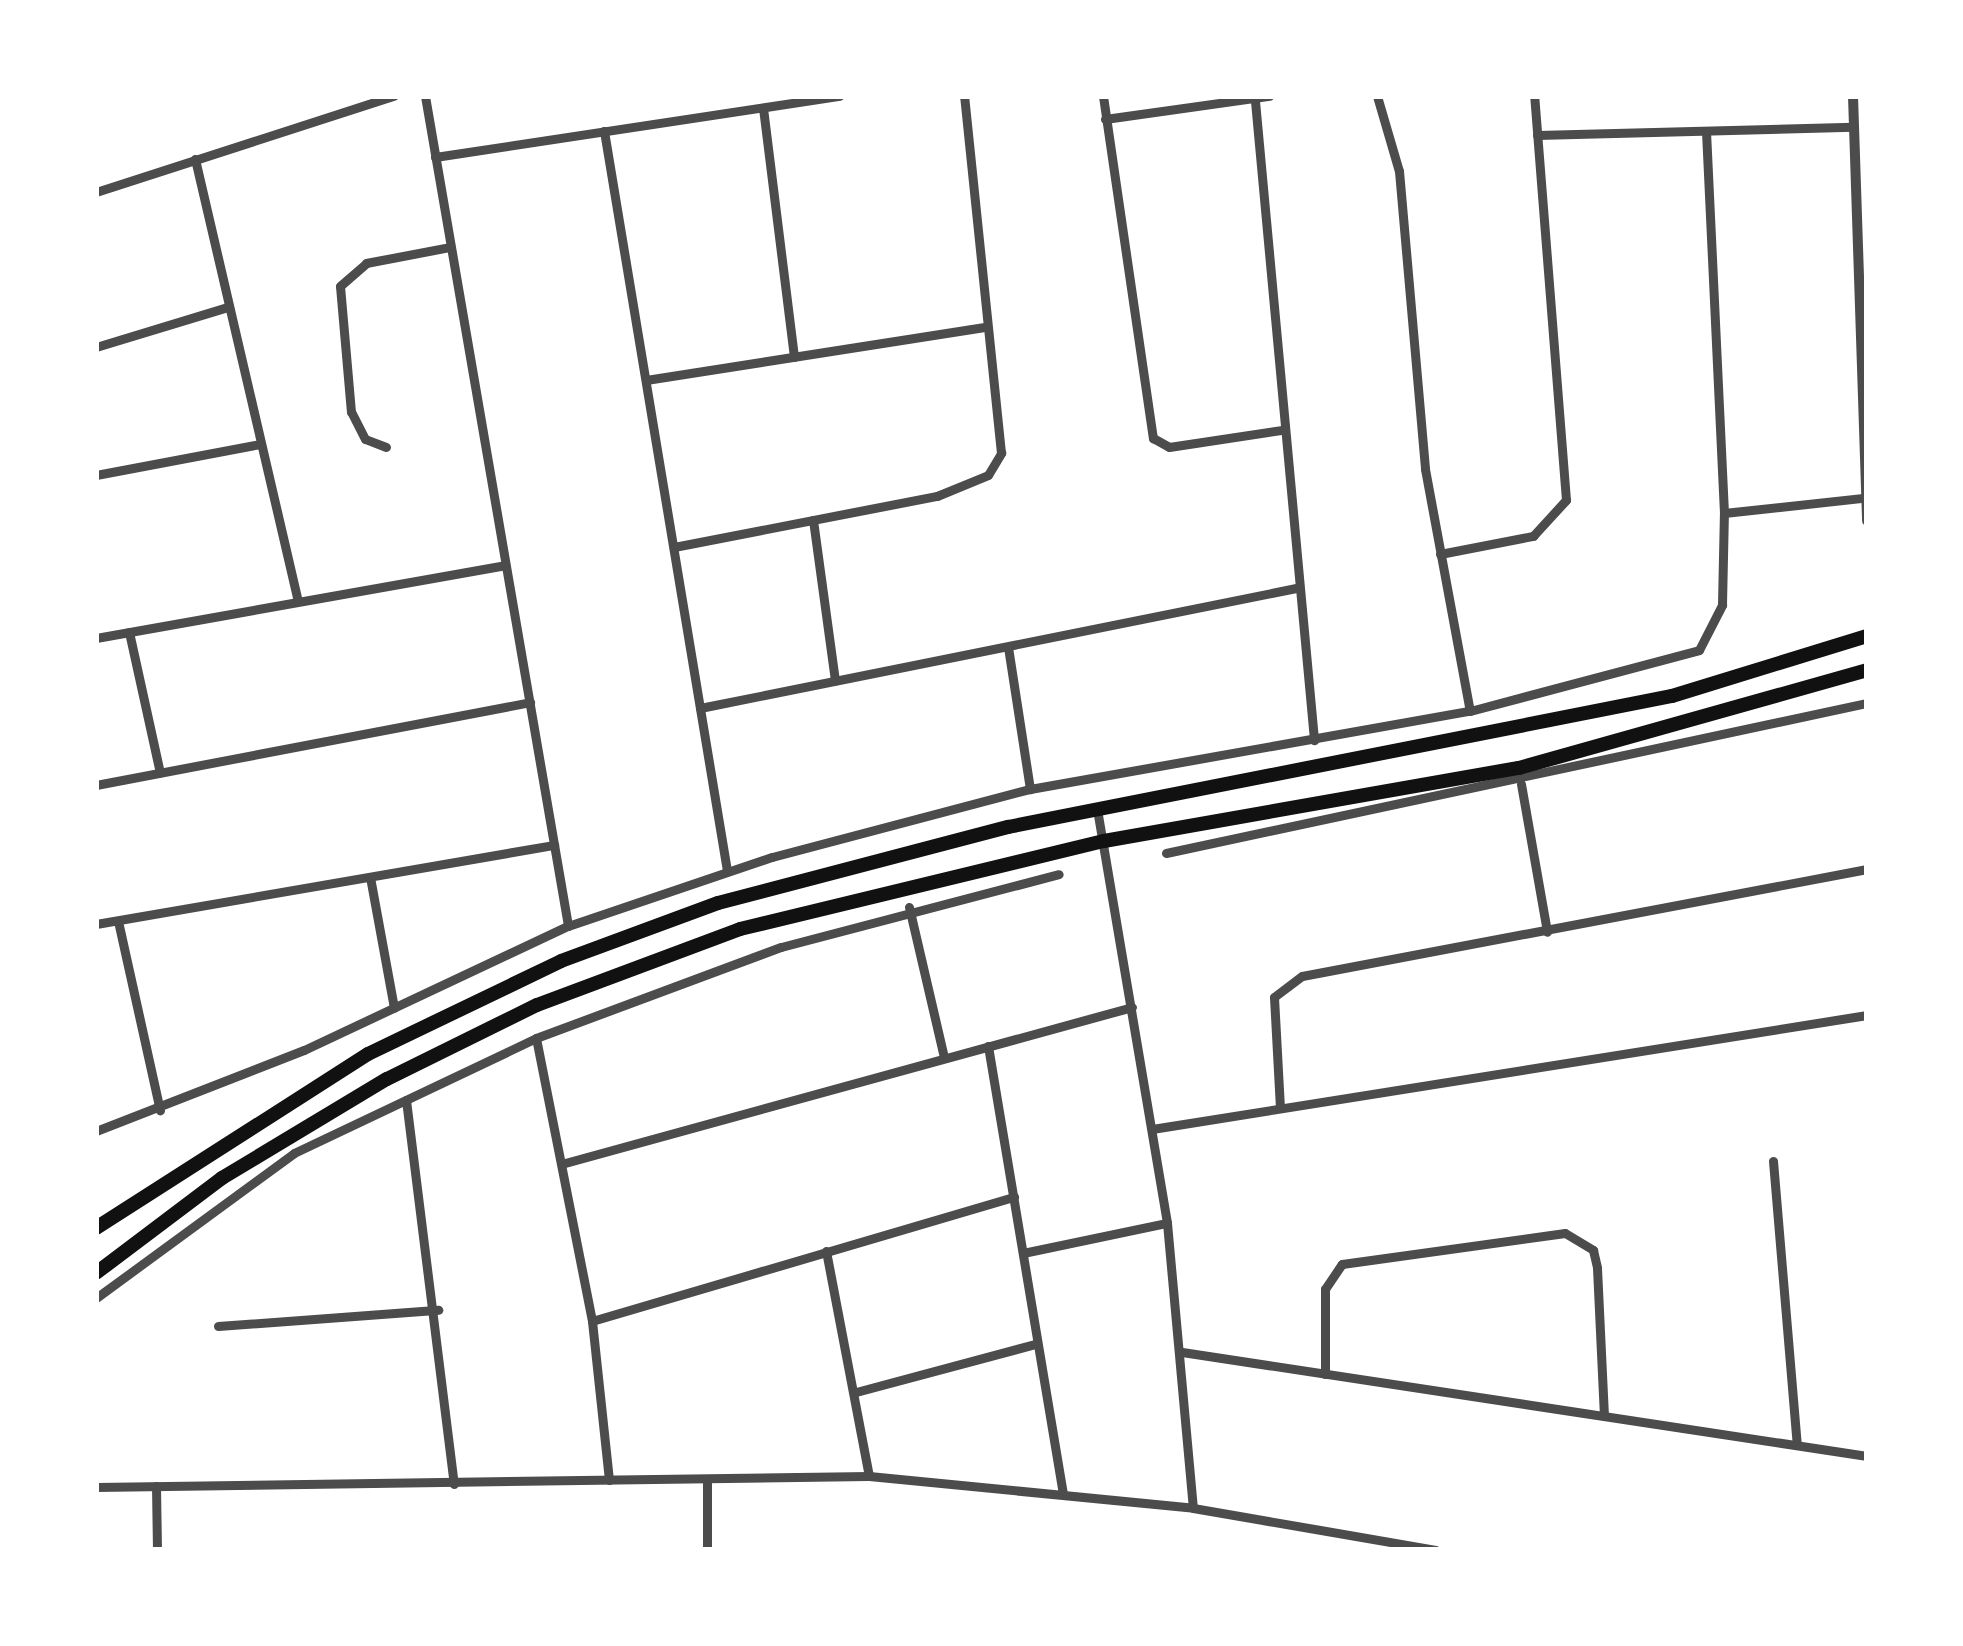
<!DOCTYPE html>
<style>
body{margin:0}
#map{position:relative;width:1963px;height:1646px;overflow:hidden;background:#fff;font-family:"IBM Plex Sans",sans-serif}
div>[style]{position:absolute}
.minor>*{height:9px;margin:-4.5px;padding:0 4.5px;transform-origin:4.5px;border-radius:4.5px;background:#4c4c4c}
.tertiary>*{height:10px;margin:-5px;padding:0 5px;transform-origin:5px;border-radius:5px;background:#4c4c4c}
.primary>*{height:14px;margin:-7px;padding:0 7px;transform-origin:7px;border-radius:7px;background:#111}
span{translate:-50% -50%;white-space:nowrap;text-align:center;line-height:1.15;-webkit-text-stroke:10px #fff;paint-order:stroke}
.frame{position:absolute;inset:0;border:99px solid #fff;pointer-events:none}
</style>
<div id="map">
<div class="minor">
<div style="left:425px;top:96px;width:842px;rotate:80.22deg"></div>
<div style="left:1103px;top:96px;width:346px;rotate:81.7deg"></div>
<div style="left:1153px;top:438px;width:18px;rotate:29deg"></div>
<div style="left:1169px;top:447px;width:113px;rotate:-8.6deg"></div>
<div style="left:1377px;top:96px;width:78px;rotate:73.7deg"></div>
<div style="left:1399px;top:171px;width:299px;rotate:85deg"></div>
<div style="left:1425px;top:469px;width:246px;rotate:79.5deg"></div>
<div style="left:1255px;top:101px;width:642px;rotate:84.72deg"></div>
<div style="left:763px;top:108px;width:251px;rotate:82.9deg"></div>
<div style="left:1105px;top:119px;width:166px;rotate:-8deg"></div>
<div style="left:604px;top:131px;width:750px;rotate:80.56deg"></div>
<div style="left:1537px;top:135px;width:316px;rotate:-1.5deg"></div>
<div style="left:435px;top:157px;width:409px;rotate:-8.6deg"></div>
<div style="left:195px;top:159px;width:453px;rotate:76.9deg"></div>
<div style="left:96px;top:192px;width:313px;rotate:-17.9deg"></div>
<div style="left:96px;top:347px;width:138px;rotate:-16.9deg"></div>
<div style="left:646px;top:380px;width:341px;rotate:-8.9deg"></div>
<div style="left:386px;top:447px;width:22px;rotate:-159deg"></div>
<div style="left:365px;top:439px;width:30px;rotate:-117deg"></div>
<div style="left:351px;top:412px;width:126px;rotate:-95deg"></div>
<div style="left:340px;top:286px;width:35px;rotate:-41deg"></div>
<div style="left:366px;top:263px;width:86px;rotate:-10.8deg"></div>
<div style="left:96px;top:475px;width:167px;rotate:-10.7deg"></div>
<div style="left:1724px;top:513px;width:140px;rotate:-6.2deg"></div>
<div style="left:813px;top:520px;width:162px;rotate:82.2deg"></div>
<div style="left:674px;top:547px;width:268px;rotate:-11deg"></div>
<div style="left:937px;top:496px;width:55px;rotate:-22.4deg"></div>
<div style="left:988px;top:475px;width:26px;rotate:-59deg"></div>
<div style="left:1001px;top:453px;width:359px;rotate:-95.9deg"></div>
<div style="left:1440px;top:554px;width:95px;rotate:-11deg"></div>
<div style="left:1533px;top:536px;width:49px;rotate:-47.5deg"></div>
<div style="left:1566px;top:500px;width:405px;rotate:-94.5deg"></div>
<div style="left:129px;top:632px;width:144px;rotate:77.6deg"></div>
<div style="left:96px;top:638px;width:415px;rotate:-10.1deg"></div>
<div style="left:1008px;top:647px;width:144px;rotate:81.2deg"></div>
<div style="left:700px;top:708px;width:608px;rotate:-11.38deg"></div>
<div style="left:1521px;top:784px;width:150px;rotate:80deg"></div>
<div style="left:96px;top:785px;width:442px;rotate:-10.8deg"></div>
<div style="left:1097px;top:809px;width:420px;rotate:80.4deg"></div>
<div style="left:1167px;top:1223px;width:286px;rotate:84.8deg"></div>
<div style="left:1166px;top:853px;width:717px;rotate:-12.08deg"></div>
<div style="left:370px;top:877px;width:133px;rotate:79.6deg"></div>
<div style="left:909px;top:907px;width:155px;rotate:76.9deg"></div>
<div style="left:118px;top:921px;width:194px;rotate:77.5deg"></div>
<div style="left:96px;top:924px;width:465px;rotate:-9.8deg"></div>
<div style="left:536px;top:1038px;width:288px;rotate:78.8deg"></div>
<div style="left:592px;top:1321px;width:160px;rotate:83.9deg"></div>
<div style="left:988px;top:1046px;width:452px;rotate:80.5deg"></div>
<div style="left:406px;top:1100px;width:387px;rotate:82.9deg"></div>
<div style="left:1280px;top:1108px;width:111px;rotate:-93.1deg"></div>
<div style="left:1274px;top:997px;width:35px;rotate:-37deg"></div>
<div style="left:1302px;top:976px;width:575px;rotate:-10.72deg"></div>
<div style="left:1152px;top:1129px;width:724px;rotate:-9.06deg"></div>
<div style="left:96px;top:1131px;width:223px;rotate:-21.3deg"></div>
<div style="left:304px;top:1050px;width:292px;rotate:-25.2deg"></div>
<div style="left:568px;top:926px;width:215px;rotate:-18.7deg"></div>
<div style="left:772px;top:857px;width:267px;rotate:-14.8deg"></div>
<div style="left:1030px;top:789px;width:447px;rotate:-10.1deg"></div>
<div style="left:1470px;top:711px;width:237px;rotate:-14.9deg"></div>
<div style="left:1699px;top:650px;width:51px;rotate:-62.9deg"></div>
<div style="left:1722px;top:605px;width:92px;rotate:-88.8deg"></div>
<div style="left:1724px;top:513px;width:382px;rotate:-92.7deg"></div>
<div style="left:1773px;top:1161px;width:285px;rotate:85.2deg"></div>
<div style="left:565px;top:1163px;width:588px;rotate:-15.38deg"></div>
<div style="left:826px;top:1251px;width:229px;rotate:79.2deg"></div>
<div style="left:1023px;top:1253px;width:147px;rotate:-11.8deg"></div>
<div style="left:96px;top:1298px;width:245px;rotate:-36.2deg"></div>
<div style="left:294px;top:1153px;width:268px;rotate:-25.4deg"></div>
<div style="left:536px;top:1038px;width:261px;rotate:-20.4deg"></div>
<div style="left:781px;top:947px;width:287px;rotate:-14.7deg"></div>
<div style="left:592px;top:1321px;width:440px;rotate:-16.4deg"></div>
<div style="left:218px;top:1326px;width:221px;rotate:-4.2deg"></div>
<div style="left:1182px;top:1352px;width:693px;rotate:8.63deg"></div>
<div style="left:1325px;top:1374px;width:85px;rotate:-90deg"></div>
<div style="left:1325px;top:1289px;width:30px;rotate:-56deg"></div>
<div style="left:1342px;top:1264px;width:225px;rotate:-7.9deg"></div>
<div style="left:1565px;top:1233px;width:33px;rotate:31deg"></div>
<div style="left:1593px;top:1250px;width:18px;rotate:77deg"></div>
<div style="left:1597px;top:1268px;width:148px;rotate:87.3deg"></div>
<div style="left:856px;top:1392px;width:185px;rotate:-15deg"></div>
<div style="left:156px;top:1486px;width:64px;rotate:89.1deg"></div>
<div style="left:96px;top:1487px;width:773px;rotate:-0.82deg"></div>
<div style="left:869px;top:1476px;width:326px;rotate:5.6deg"></div>
<div style="left:1193px;top:1508px;width:246px;rotate:9.8deg"></div>
<div style="left:707px;top:1550px;width:71px;rotate:-90deg"></div>
</div>
<div class="tertiary">
<div style="left:1853px;top:96px;width:425px;rotate:88.1deg"></div>
</div>
<div class="primary">
<div style="left:96px;top:1228px;width:323px;rotate:-32.6deg"></div>
<div style="left:368px;top:1054px;width:214px;rotate:-25.7deg"></div>
<div style="left:561px;top:961px;width:167px;rotate:-20.3deg"></div>
<div style="left:718px;top:903px;width:300px;rotate:-14.7deg"></div>
<div style="left:1008px;top:827px;width:677px;rotate:-11.16deg"></div>
<div style="left:1672px;top:696px;width:204px;rotate:-17.1deg"></div>
<div style="left:96px;top:1273px;width:158px;rotate:-37deg"></div>
<div style="left:222px;top:1178px;width:192px;rotate:-31deg"></div>
<div style="left:387px;top:1079px;width:167px;rotate:-26.3deg"></div>
<div style="left:537px;top:1005px;width:217px;rotate:-20.5deg"></div>
<div style="left:740px;top:929px;width:374px;rotate:-13.6deg"></div>
<div style="left:1104px;top:841px;width:421px;rotate:-10deg"></div>
<div style="left:1519px;top:768px;width:362px;rotate:-15.7deg"></div>
</div>
<div class="frame"></div>
</div>
